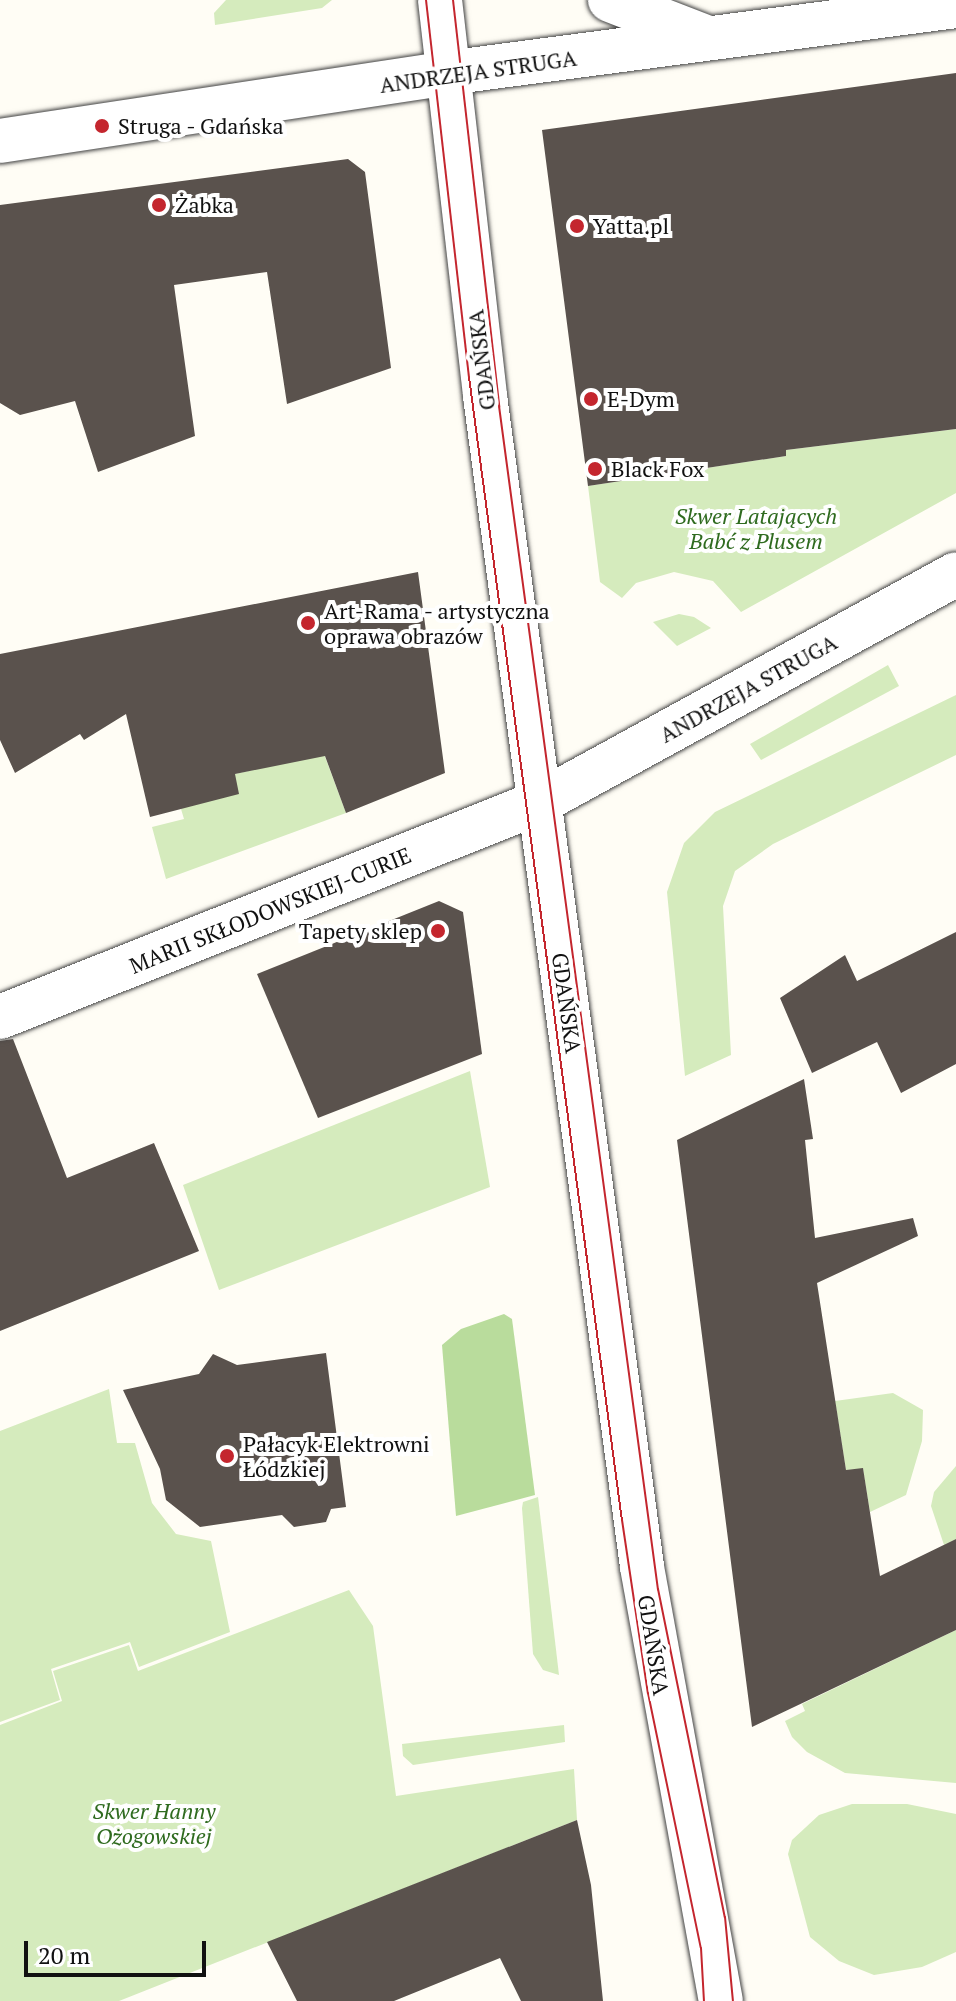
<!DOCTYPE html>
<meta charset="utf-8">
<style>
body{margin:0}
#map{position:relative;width:956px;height:2001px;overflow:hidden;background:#fffdf5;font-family:"PT Serif",serif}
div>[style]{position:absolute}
.green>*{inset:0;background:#d5ebbd}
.forest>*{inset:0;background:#b9dc9c}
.building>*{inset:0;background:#5a524d}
.roads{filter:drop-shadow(0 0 2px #444) drop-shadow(0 0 2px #444)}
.tertiary>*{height:44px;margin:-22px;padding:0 22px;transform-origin:22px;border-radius:22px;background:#fff}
.tram>*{height:2px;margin:-1px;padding:0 1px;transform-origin:1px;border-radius:1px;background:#c4262e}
.dots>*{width:22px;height:22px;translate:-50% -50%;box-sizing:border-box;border:4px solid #fff;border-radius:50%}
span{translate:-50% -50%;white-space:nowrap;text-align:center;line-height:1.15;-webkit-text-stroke:8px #fff;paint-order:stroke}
.street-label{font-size:22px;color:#111}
.poi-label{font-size:22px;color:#111}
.left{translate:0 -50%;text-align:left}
.right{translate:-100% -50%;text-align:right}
.park-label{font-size:22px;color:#2f6b1f;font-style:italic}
.scale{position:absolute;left:24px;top:1941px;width:182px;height:36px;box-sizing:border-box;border:4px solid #111;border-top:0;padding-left:10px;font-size:24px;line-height:28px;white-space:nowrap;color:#111;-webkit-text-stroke:6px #fff;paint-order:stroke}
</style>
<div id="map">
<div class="green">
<div style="clip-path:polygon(226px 0,332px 0,322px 8px,215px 25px,214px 13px)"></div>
<div style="clip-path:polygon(956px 429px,956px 493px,741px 612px,713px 581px,674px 572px,636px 583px,622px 598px,600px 582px,588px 486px,786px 456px,786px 450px)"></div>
<div style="clip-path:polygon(679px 614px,694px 617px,711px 628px,677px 646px,653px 622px)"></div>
<div style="clip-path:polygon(888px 665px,899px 686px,761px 760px,750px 744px)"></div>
<div style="clip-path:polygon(956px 695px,956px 755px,773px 844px,735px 871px,723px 906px,731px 1055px,685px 1076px,667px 892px,684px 843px,715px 812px)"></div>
<div style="clip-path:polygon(324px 754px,346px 813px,166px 879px,152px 827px,184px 819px,181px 809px,235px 774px)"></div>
<div style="clip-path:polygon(470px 1071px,490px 1187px,219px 1290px,183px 1185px)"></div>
<div style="clip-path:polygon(109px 1389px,117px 1443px,135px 1443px,152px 1503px,176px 1534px,211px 1541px,230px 1632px,139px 1667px,130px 1642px,51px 1669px,60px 1700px,0 1722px,0 1431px)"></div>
<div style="clip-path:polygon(893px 1393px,923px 1410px,922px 1441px,906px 1495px,870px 1512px,863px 1469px,846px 1470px,835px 1401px)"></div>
<div style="clip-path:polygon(956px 1466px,956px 1539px,944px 1545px,931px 1506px,934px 1492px)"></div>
<div style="clip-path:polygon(538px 1497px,559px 1675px,543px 1670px,533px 1654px,522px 1508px,523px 1502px)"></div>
<div style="clip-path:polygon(349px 1590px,373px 1626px,396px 1796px,574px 1769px,577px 1820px,119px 2001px,0 2001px,0 1725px,62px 1701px,53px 1671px,129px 1645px,138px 1671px)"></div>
<div style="clip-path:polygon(956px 1630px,956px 1783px,845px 1773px,807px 1752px,792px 1737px,785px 1721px,805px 1711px,802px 1704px)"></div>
<div style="clip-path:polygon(564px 1725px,565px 1742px,413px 1765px,403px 1756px,402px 1744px)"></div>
<div style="clip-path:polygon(852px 1804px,907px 1804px,956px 1814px,956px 1952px,922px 1967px,874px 1975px,839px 1961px,810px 1937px,788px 1854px,792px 1840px,819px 1815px)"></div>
</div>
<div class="forest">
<div style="clip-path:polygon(504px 1314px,512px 1319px,535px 1495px,456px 1516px,442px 1345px,461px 1329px)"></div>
</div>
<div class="building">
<div style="clip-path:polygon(956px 73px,956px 429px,786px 450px,786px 456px,588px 486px,542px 130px)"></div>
<div style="clip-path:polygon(348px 159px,365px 172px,391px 368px,287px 404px,267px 272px,174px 285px,195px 436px,98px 472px,75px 401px,20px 415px,0 403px,0 205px)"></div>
<div style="clip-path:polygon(418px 572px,445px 773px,346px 813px,325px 756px,235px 774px,239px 794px,150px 817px,126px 714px,84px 740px,80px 734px,15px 773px,0 740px,0 654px)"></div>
<div style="clip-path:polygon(439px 901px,463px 912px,482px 1054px,318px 1118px,257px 974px)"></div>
<div style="clip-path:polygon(956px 932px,956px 1064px,901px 1093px,877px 1042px,812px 1073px,780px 998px,845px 955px,857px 981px)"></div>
<div style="clip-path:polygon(13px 1039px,67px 1178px,154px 1143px,199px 1251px,0 1331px,0 1041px)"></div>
<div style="clip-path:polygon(804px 1079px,813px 1139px,805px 1140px,815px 1238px,913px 1218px,918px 1236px,817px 1283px,846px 1470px,863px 1468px,880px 1576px,956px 1539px,956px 1630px,752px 1727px,677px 1140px)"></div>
<div style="clip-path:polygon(326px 1353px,346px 1507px,331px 1509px,326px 1522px,294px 1527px,282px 1515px,200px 1527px,166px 1500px,160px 1469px,123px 1390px,199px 1374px,213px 1354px,237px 1365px)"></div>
<div style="clip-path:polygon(577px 1820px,591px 1885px,603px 2001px,521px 2001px,500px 1958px,394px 2001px,297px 2001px,267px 1942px)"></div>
</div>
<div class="roads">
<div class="tertiary">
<div style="left:440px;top:0;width:399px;rotate:83.5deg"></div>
<div style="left:485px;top:396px;width:1181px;rotate:82.36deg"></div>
<div style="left:642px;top:1567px;width:441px;rotate:79.7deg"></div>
<div style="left:610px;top:0;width:100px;rotate:21.2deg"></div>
<div style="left:0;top:141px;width:452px;rotate:-8.6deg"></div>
<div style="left:447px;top:73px;width:513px;rotate:-7.5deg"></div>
<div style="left:0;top:1017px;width:581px;rotate:-21.71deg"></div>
<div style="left:540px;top:802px;width:474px;rotate:-28.7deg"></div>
</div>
</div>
<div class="tram">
<div style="left:426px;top:0;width:379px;rotate:83.5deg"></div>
<div style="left:469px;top:377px;width:1153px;rotate:82.38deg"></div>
<div style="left:622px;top:1520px;width:175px;rotate:81.5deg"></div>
<div style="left:648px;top:1693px;width:260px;rotate:78.3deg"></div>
<div style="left:701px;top:1948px;width:53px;rotate:86.8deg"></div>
<div style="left:453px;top:0;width:409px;rotate:83.5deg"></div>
<div style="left:499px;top:406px;width:1194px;rotate:82.35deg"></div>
<div style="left:658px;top:1589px;width:335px;rotate:78.5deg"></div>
<div style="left:725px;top:1917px;width:84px;rotate:84.6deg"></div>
</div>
<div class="dots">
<div style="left:102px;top:126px;background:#c4262e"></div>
<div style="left:159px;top:205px;background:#c4262e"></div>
<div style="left:577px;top:226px;background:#c4262e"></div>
<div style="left:591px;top:399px;background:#c4262e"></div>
<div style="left:595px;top:469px;background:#c4262e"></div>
<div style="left:308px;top:623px;background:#c4262e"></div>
<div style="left:438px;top:931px;background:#c4262e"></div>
<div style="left:227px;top:1456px;background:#c4262e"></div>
</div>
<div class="street-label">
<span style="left:478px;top:71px;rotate:-8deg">ANDRZEJA STRUGA</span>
<span style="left:481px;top:360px;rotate:-97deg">GDAŃSKA</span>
<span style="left:748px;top:688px;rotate:-29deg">ANDRZEJA STRUGA</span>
<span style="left:270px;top:910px;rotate:-22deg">MARII SKŁODOWSKIEJ-CURIE</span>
<span style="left:567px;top:1003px;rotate:82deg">GDAŃSKA</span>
<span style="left:654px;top:1645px;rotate:81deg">GDAŃSKA</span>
</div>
<div class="poi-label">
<span class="left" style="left:118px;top:126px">Struga - Gdańska</span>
<span class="left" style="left:175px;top:205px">Żabka</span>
<span class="left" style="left:593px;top:226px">Yatta.pl</span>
<span class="left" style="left:607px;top:399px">E-Dym</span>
<span class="left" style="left:611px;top:469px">Black Fox</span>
<span class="left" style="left:324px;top:623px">Art-Rama - artystyczna<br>oprawa obrazów</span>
<span class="right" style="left:422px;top:931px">Tapety sklep</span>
<span class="left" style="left:243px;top:1456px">Pałacyk Elektrowni<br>Łódzkiej</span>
</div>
<div class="park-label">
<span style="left:756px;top:528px">Skwer Latających<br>Babć z Plusem</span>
<span style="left:154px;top:1823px">Skwer Hanny<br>Ożogowskiej</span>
</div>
<div class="scale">20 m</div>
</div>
